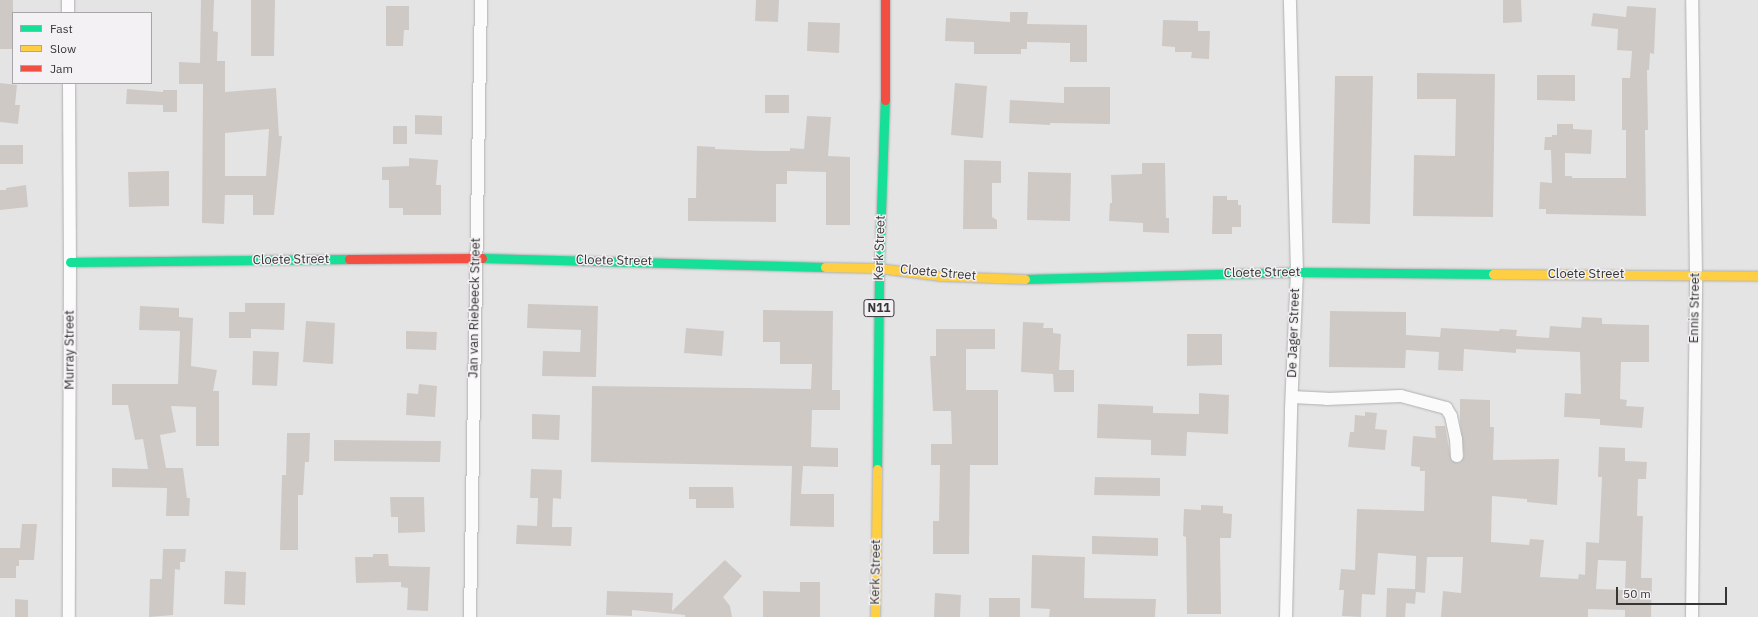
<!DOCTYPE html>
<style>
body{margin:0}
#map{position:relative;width:1758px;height:617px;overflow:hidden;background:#e5e4e5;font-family:"IBM Plex Sans",sans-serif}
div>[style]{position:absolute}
.building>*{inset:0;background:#cfc9c6}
.roads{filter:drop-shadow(0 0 1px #b0afb0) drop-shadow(0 0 1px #b0afb0)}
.street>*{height:12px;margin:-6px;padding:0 6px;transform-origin:6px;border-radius:6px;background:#fbfbfb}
.fast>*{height:9px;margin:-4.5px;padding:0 4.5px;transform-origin:4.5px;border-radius:4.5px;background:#16e098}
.slow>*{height:9px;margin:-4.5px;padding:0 4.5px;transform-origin:4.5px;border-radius:4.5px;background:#ffcf43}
.jam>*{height:9px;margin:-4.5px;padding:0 4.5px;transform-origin:4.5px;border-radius:4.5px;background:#f24e42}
span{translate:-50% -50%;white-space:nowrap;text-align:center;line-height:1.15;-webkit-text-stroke:3px #f3f1f3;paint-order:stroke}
.shield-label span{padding:1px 3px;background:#f3f1f3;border:1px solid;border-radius:3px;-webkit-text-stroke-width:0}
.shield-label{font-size:12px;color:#373637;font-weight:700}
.street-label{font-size:13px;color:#373637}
.legend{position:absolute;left:12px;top:12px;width:140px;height:72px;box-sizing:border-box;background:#f3f1f3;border:1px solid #a8a6a8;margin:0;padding:5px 7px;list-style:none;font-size:12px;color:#373637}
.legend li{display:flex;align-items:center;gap:8px;height:20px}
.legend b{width:20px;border:1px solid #a8a6a8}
.scale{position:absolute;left:1616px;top:587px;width:111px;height:18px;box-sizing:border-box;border:2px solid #373637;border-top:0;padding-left:5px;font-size:12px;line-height:14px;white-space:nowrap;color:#373637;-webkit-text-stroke:3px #f3f1f3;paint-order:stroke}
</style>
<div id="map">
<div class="building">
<div style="clip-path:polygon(0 0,13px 0,13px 49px,0 49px)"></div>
<div style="clip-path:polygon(evenodd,201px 0,214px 0,213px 31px,218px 32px,217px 61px,225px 61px,225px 92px,276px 88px,279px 136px,282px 136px,274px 215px,253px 215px,253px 195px,225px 195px,224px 224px,202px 223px,203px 84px,179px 84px,179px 62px,200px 63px,201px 0,269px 129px,266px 176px,225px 176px,225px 133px,269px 129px)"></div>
<div style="clip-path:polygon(251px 0,275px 0,274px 56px,251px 56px)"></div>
<div style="clip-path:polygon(756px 0,779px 0,778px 22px,755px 21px)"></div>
<div style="clip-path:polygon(1503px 0,1521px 0,1522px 22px,1503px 23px)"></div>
<div style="clip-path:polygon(386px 6px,409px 6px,409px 30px,404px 30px,403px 46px,386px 46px)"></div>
<div style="clip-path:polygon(1627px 6px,1656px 8px,1654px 54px,1650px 53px,1649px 70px,1647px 70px,1648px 130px,1645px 130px,1646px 216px,1546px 214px,1546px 209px,1539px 209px,1540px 182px,1552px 183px,1551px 150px,1544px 150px,1545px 137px,1552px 137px,1552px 135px,1557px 135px,1557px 124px,1573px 124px,1573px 129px,1592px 130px,1591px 154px,1565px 153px,1565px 176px,1572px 176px,1572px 178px,1626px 178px,1626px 130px,1622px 130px,1622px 78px,1630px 78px,1632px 51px,1617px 50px,1618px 29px,1591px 26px,1593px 13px,1626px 17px)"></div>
<div style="clip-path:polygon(1010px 12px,1028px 12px,1027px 24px,1087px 25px,1087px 62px,1070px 62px,1070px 43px,1027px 42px,1027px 49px,1021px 49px,1021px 54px,974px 54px,974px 42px,945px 41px,946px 18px,1010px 22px)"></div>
<div style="clip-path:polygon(1163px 20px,1198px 21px,1198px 31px,1210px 31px,1209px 59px,1191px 58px,1192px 52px,1175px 52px,1175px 47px,1162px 46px)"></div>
<div style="clip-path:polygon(808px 22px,840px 23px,839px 53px,807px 51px)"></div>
<div style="clip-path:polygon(1417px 73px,1495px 74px,1493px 217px,1413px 216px,1414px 155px,1455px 156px,1456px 99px,1417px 99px)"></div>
<div style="clip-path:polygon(1537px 75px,1575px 75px,1575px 101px,1537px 100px)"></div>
<div style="clip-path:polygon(1335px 76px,1373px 76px,1370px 224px,1332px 223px)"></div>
<div style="clip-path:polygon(0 83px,17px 85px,15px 105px,20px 105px,18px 124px,0 122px)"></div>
<div style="clip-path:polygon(955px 83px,987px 86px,983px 138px,951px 135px)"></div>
<div style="clip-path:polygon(1064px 87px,1110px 87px,1110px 124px,1050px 123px,1050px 125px,1009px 123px,1010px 100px,1064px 103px)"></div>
<div style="clip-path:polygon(127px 89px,163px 92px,163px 90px,177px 90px,177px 112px,163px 112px,163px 105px,126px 104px)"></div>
<div style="clip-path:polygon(765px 95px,789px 95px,789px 113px,765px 113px)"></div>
<div style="clip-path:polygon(415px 115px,442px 116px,442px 135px,415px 134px)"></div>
<div style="clip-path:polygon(807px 116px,831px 117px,828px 156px,850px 157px,850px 225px,826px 225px,826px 172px,787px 171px,787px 184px,776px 184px,776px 222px,688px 221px,688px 198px,696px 198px,697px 146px,715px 147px,715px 149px,766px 151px,790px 151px,790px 148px,804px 149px)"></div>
<div style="clip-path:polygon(393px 126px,407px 126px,407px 144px,393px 144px)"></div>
<div style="clip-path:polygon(0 145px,23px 145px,23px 164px,0 164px)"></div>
<div style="clip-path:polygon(409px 158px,438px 160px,436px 185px,441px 185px,441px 215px,403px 215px,403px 208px,389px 208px,389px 180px,382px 180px,382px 167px,409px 166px)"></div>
<div style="clip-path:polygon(964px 160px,1001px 161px,1001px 183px,992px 183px,992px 217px,997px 220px,997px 229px,963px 229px)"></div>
<div style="clip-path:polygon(1142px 163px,1165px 163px,1166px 218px,1169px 218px,1169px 233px,1143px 232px,1143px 223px,1109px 221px,1110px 203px,1112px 203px,1111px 175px,1142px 174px)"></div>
<div style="clip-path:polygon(169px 171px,169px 206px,129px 207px,128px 172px)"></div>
<div style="clip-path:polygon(1028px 172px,1071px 173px,1070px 221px,1027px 220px)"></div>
<div style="clip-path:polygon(26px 185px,28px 207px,0 210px,0 190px,6px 190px,6px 188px)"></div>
<div style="clip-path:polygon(1213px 196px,1227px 196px,1227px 200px,1238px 200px,1238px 205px,1241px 205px,1241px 227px,1232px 227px,1232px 234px,1212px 234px)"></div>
<div style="clip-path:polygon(245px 303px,285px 303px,284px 330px,251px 329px,251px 338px,229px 338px,229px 312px,245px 312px)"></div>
<div style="clip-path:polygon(528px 304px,598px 306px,596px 377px,542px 376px,543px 351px,580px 352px,581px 330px,527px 328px)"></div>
<div style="clip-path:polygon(140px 306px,179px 308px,179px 317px,193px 318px,191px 366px,217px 370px,213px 391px,219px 391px,219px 446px,196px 446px,196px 407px,171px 406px,176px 432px,160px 435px,166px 468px,183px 468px,187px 498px,190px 498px,189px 516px,166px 516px,167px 488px,112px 487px,112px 468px,148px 469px,143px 439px,135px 440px,128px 405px,112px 405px,112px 384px,178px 384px,180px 331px,139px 330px)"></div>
<div style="clip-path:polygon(763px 310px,833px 311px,832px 390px,840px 390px,840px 410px,812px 410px,811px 447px,838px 448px,838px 467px,803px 466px,801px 494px,834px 494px,834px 527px,790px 526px,792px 466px,591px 462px,592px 386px,811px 389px,812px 364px,780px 364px,780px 342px,763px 342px)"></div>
<div style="clip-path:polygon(1330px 311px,1406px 312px,1406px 335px,1440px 337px,1441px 328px,1499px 331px,1500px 329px,1517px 330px,1516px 336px,1549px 338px,1550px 326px,1581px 328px,1582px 317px,1602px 318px,1602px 324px,1649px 325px,1649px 362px,1621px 362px,1620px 399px,1627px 400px,1626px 406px,1644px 407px,1642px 428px,1600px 425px,1600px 419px,1564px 417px,1565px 393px,1581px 394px,1580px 352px,1516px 349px,1516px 353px,1464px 349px,1463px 371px,1438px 370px,1439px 352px,1406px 350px,1405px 368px,1329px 367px)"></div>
<div style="clip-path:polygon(306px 321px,335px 323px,333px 364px,303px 362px)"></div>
<div style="clip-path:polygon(1023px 322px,1044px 323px,1043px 328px,1053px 328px,1053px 333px,1061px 334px,1059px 370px,1074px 370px,1074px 392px,1054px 392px,1053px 374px,1021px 372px)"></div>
<div style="clip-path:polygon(686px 328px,724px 331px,722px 356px,684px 353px)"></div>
<div style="clip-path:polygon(936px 329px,995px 329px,995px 349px,966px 349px,966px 390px,998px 390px,998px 465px,970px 465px,969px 554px,933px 554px,933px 521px,939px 521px,940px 465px,931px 465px,931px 444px,952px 444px,951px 411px,933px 411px,930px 356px,936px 356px)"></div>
<div style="clip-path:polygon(406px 331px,437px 332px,436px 350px,406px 349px)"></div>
<div style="clip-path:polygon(1187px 334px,1222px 334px,1222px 365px,1187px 366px)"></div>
<div style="clip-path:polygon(253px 351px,279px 352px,277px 386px,252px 385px)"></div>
<div style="clip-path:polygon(419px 384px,437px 386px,435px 417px,406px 415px,407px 393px,418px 394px)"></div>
<div style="clip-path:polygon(1199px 393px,1229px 395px,1228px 434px,1187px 432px,1186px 456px,1151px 455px,1151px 440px,1097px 438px,1098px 404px,1153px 406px,1153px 413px,1199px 414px)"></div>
<div style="clip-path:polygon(evenodd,1460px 399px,1490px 400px,1490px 427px,1494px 427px,1493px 460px,1559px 459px,1557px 505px,1527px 502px,1527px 499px,1492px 496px,1491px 542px,1529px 545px,1530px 539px,1544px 540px,1540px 577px,1578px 579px,1579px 574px,1585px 575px,1586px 542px,1599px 543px,1602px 477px,1598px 477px,1599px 447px,1625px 448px,1625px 461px,1647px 462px,1646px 479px,1638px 479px,1637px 516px,1643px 516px,1641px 578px,1652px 578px,1651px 617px,1625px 617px,1625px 610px,1588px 609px,1588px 617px,1441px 617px,1443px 591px,1461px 593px,1463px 557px,1427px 557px,1425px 593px,1416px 592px,1415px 604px,1406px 603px,1405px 617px,1386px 617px,1387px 588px,1415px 589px,1416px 556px,1378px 553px,1375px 595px,1362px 594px,1361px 617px,1342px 616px,1344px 590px,1339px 590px,1341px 569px,1355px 570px,1357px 509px,1424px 511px,1425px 471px,1420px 471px,1420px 467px,1411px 466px,1413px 436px,1436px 438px,1435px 426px,1445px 426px,1451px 460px,1457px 463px,1461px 462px,1464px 456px,1460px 421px,1460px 399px,1598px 560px,1626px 561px,1625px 590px,1596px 589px,1598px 560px)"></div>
<div style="clip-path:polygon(1365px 412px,1377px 413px,1375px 429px,1387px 430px,1385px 450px,1348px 447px,1350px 432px,1354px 432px,1355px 415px,1365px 416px)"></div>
<div style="clip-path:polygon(532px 414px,560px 415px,559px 440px,532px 439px)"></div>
<div style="clip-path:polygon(287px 433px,310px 433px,309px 462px,305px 462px,303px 495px,298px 495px,298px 550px,280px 550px,282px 475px,286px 475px)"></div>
<div style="clip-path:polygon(334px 440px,441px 441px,440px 462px,334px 461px)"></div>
<div style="clip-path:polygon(531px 469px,562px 470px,561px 499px,553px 498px,552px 527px,572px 527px,571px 546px,516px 544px,517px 525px,537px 526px,538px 498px,530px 498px)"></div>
<div style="clip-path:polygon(1095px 477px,1160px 478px,1160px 496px,1094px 495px)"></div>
<div style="clip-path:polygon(689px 487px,733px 487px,734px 508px,696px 508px,696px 499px,689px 499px)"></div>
<div style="clip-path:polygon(390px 497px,424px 497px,425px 532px,398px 533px,398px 517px,391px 517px)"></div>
<div style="clip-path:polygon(1201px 505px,1223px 506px,1223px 513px,1232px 514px,1231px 538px,1220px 538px,1221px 614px,1187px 614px,1186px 537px,1183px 536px,1184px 509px,1201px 510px)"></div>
<div style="clip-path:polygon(22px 524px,37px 524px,34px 560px,19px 560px,19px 566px,16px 566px,16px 578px,0 578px,0 548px,20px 548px)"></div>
<div style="clip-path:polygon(1092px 536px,1158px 538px,1158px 556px,1092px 554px)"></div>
<div style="clip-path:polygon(163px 549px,186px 549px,185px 562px,180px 562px,180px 570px,175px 569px,173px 615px,149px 617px,150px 579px,162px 579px)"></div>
<div style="clip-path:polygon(373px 554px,388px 554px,389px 566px,430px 567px,428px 611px,407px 610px,408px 588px,401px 587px,401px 582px,356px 583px,355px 557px,373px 557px)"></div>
<div style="clip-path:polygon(1032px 555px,1085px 557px,1084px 598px,1156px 599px,1155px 617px,1049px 617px,1050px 609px,1031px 608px)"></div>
<div style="clip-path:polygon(725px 560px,742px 576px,723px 597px,730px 606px,732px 617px,685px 617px,685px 615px,632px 610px,632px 616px,606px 615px,607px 591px,673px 593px,672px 611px)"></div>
<div style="clip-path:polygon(225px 571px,246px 572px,245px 605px,224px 604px)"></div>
<div style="clip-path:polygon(800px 582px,820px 582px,820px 617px,763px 617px,763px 591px,800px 592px)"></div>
<div style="clip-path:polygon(935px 593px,961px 595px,960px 617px,934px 617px)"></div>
<div style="clip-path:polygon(989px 598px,1020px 598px,1020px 617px,989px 617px)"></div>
<div style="clip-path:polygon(15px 599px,28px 600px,28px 617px,15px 617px)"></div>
</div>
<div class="roads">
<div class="street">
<div style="left:68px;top:0;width:13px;rotate:90deg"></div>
<div style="left:69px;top:83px;width:179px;rotate:89.7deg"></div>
<div style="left:70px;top:262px;width:355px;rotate:90.2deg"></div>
<div style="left:1292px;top:397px;width:35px;rotate:3deg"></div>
<div style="left:1327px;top:399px;width:74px;rotate:-2.3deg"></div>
<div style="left:1401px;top:396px;width:47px;rotate:14.9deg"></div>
<div style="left:1446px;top:408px;width:9px;rotate:58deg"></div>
<div style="left:1451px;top:416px;width:24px;rotate:78deg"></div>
<div style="left:1456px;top:439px;width:17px;rotate:87deg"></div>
<div style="left:470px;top:617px;width:617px;rotate:-88.98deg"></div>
<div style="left:1286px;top:617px;width:208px;rotate:-88.6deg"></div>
<div style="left:1291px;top:409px;width:137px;rotate:-87.5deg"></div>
<div style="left:1297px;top:272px;width:272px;rotate:-91.5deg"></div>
<div style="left:1692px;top:617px;width:342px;rotate:-89.3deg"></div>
<div style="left:1696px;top:275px;width:275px;rotate:-90.8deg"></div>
</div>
<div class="fast">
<div style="left:482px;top:258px;width:343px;rotate:1.5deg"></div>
<div style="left:70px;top:262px;width:279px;rotate:-0.6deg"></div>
<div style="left:1025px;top:279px;width:272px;rotate:-1.5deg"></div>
<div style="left:1297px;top:272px;width:196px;rotate:0.6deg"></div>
<div style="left:877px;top:469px;width:201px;rotate:-89.4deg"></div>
<div style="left:879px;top:268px;width:168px;rotate:-88deg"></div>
</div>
<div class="slow">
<div style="left:825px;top:267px;width:54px;rotate:1.1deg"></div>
<div style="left:879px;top:268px;width:62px;rotate:7.5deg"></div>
<div style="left:940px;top:276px;width:85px;rotate:2deg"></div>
<div style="left:1493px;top:274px;width:265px;rotate:0.4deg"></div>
<div style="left:875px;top:617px;width:148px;rotate:-89.2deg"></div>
</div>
<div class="jam">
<div style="left:885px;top:100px;width:100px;rotate:-90deg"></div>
<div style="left:349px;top:259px;width:133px;rotate:-0.4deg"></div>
</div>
</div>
<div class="shield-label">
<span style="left:879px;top:308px">N11</span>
</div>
<div class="street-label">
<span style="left:880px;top:248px;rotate:-88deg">Kerk Street</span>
<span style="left:291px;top:260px;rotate:-1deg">Cloete Street</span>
<span style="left:614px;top:261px;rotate:1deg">Cloete Street</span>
<span style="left:938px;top:273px;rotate:5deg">Cloete Street</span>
<span style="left:1262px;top:273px;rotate:-1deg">Cloete Street</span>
<span style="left:1586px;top:274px">Cloete Street</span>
<span style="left:475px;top:308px;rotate:-89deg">Jan van Riebeeck Street</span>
<span style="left:1695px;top:308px;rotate:-89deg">Ennis Street</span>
<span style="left:1294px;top:333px;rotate:-88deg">De Jager Street</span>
<span style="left:70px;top:350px;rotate:-90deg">Murray Street</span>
<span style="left:876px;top:572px;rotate:-89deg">Kerk Street</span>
</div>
<ul class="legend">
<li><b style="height:5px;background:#16e098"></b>Fast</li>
<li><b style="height:5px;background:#ffcf43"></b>Slow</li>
<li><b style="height:5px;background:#f24e42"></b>Jam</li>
</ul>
<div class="scale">50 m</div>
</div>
